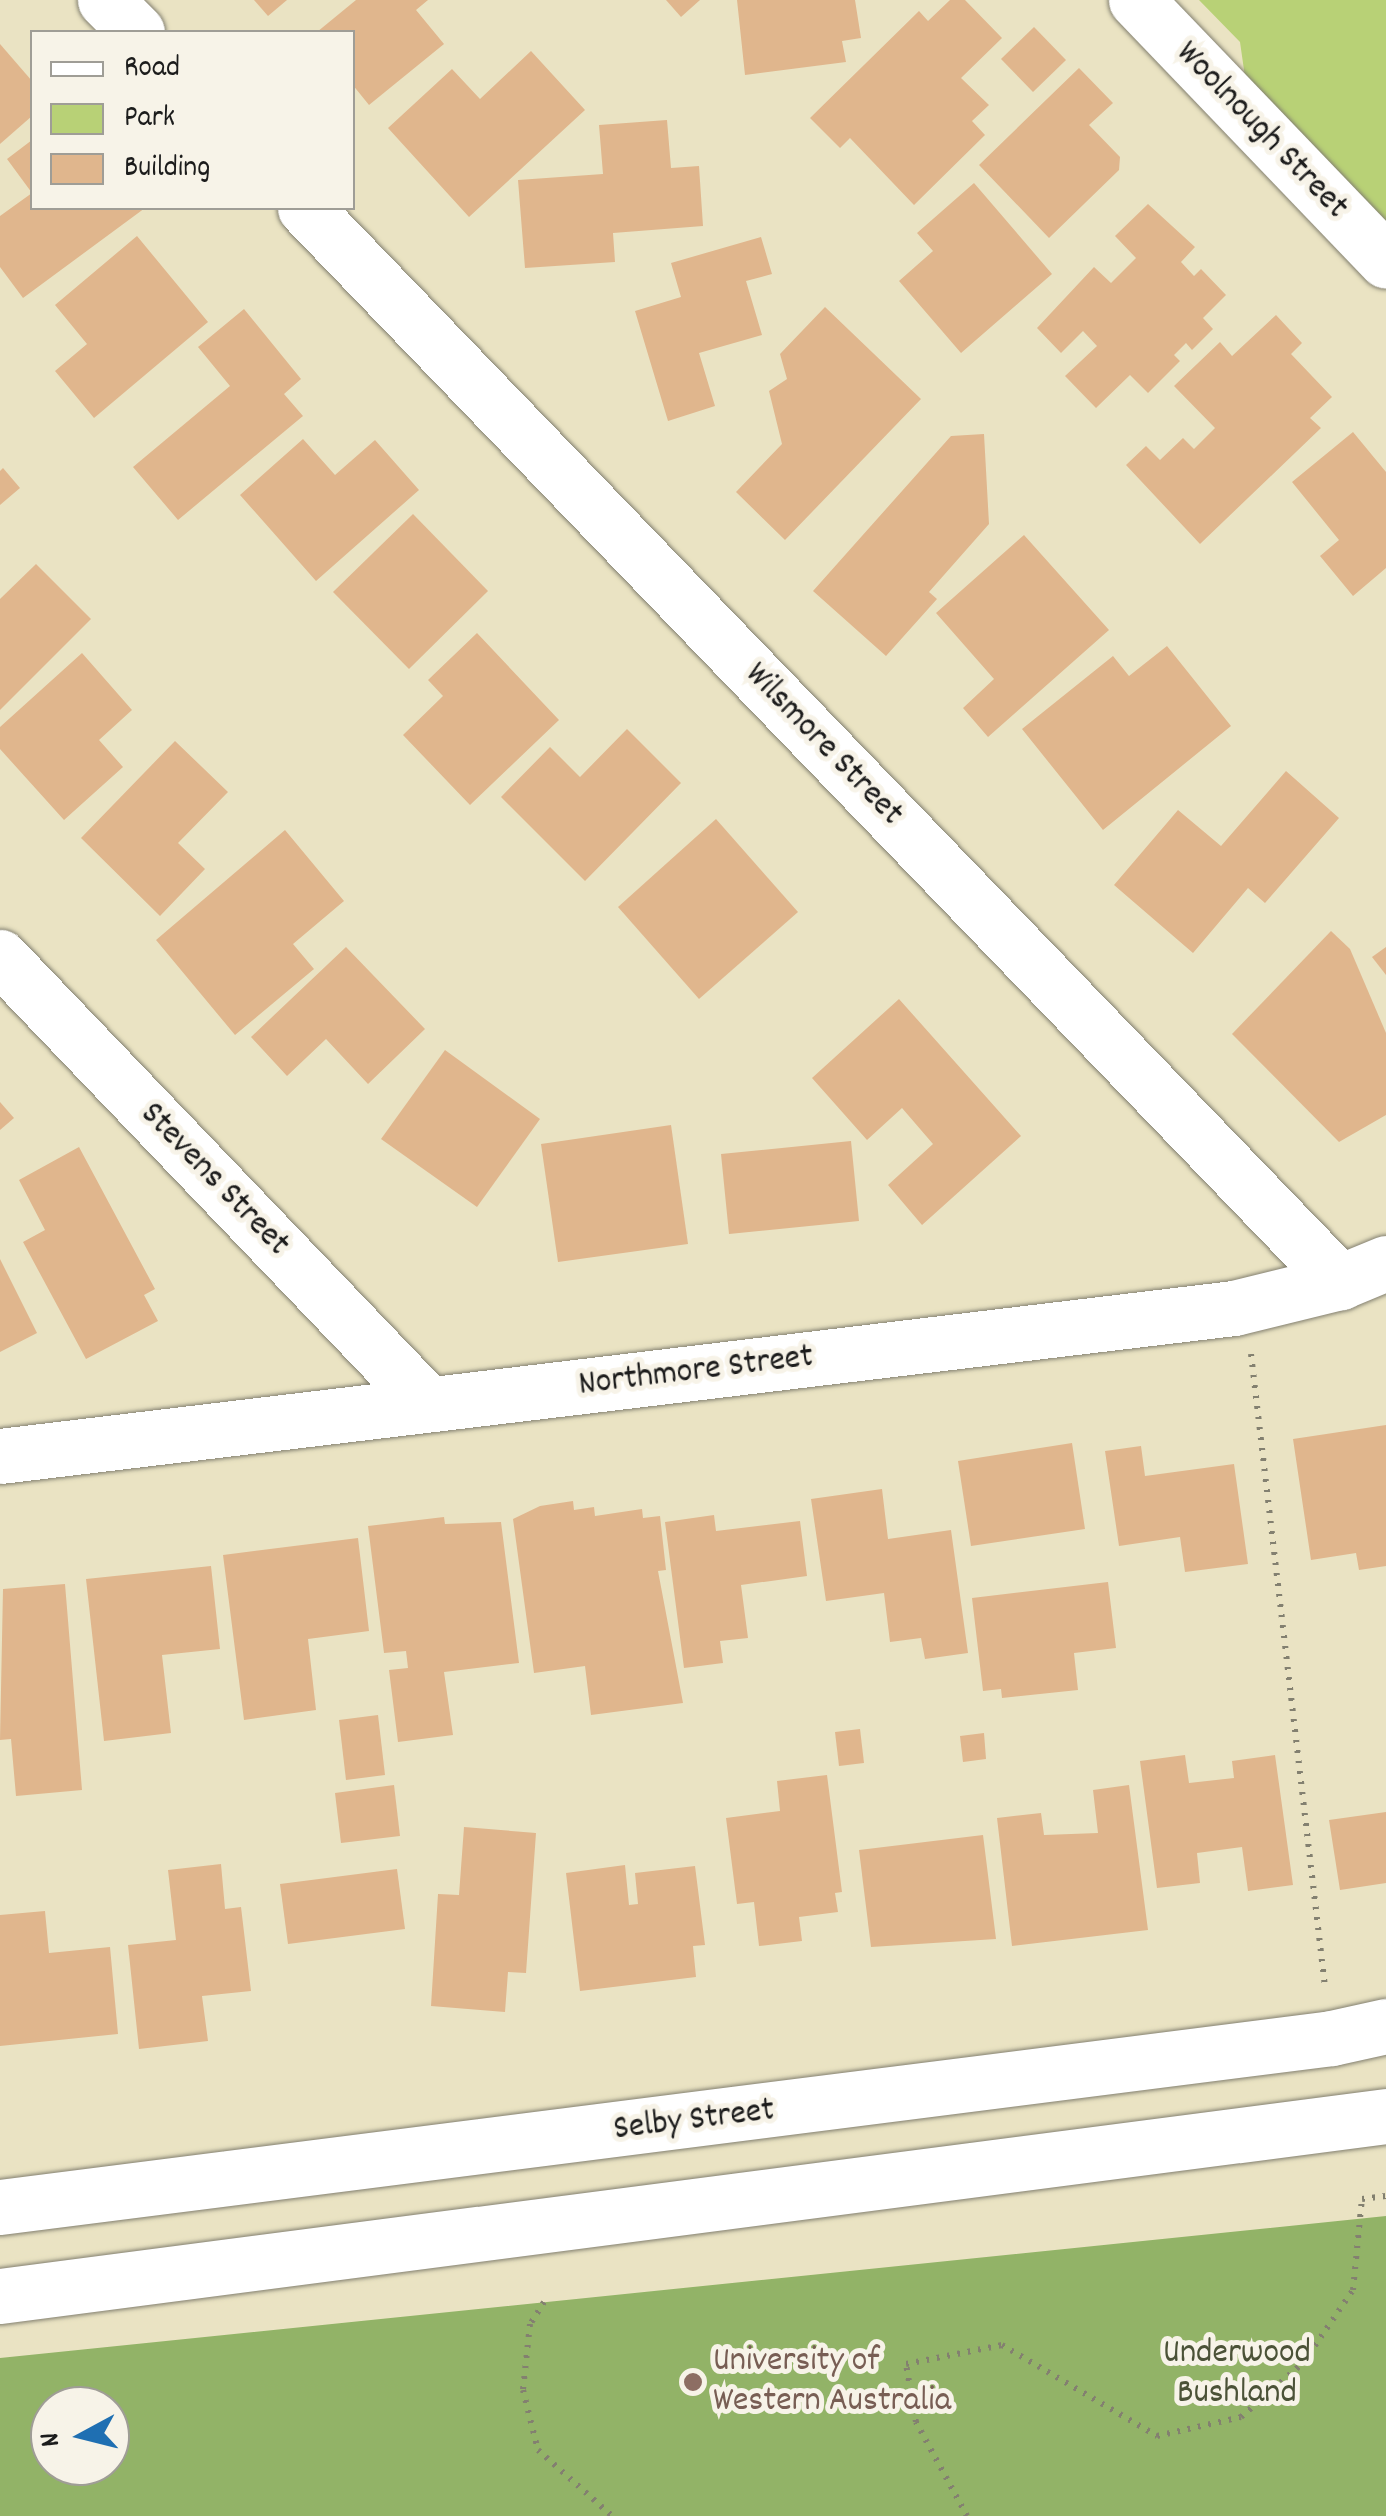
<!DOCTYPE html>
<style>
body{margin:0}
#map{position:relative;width:1386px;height:2516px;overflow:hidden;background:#eae3c3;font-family:Dekko,sans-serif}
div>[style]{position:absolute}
.green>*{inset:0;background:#b8d176}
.forest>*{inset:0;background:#92b367}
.building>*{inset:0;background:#e0b68d}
.path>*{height:6px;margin-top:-3px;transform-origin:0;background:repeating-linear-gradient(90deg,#838070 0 2.5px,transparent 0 10.5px)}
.roads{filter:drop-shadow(0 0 2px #838070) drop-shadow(0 0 2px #838070)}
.minor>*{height:55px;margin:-27.5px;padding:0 27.5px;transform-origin:27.5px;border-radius:27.5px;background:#fff}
.major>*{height:55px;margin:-27.5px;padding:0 27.5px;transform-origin:27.5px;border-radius:27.5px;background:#fff}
.dots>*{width:28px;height:28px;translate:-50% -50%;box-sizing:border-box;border:5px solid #f7f3e8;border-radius:50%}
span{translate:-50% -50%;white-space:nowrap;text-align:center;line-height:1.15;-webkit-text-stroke:10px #f7f3e8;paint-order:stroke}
.street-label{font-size:35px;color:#1c1c1c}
.park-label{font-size:35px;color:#4b5237}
.education-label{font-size:35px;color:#785e54}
.left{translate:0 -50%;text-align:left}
.legend{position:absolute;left:30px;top:30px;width:325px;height:180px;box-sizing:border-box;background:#f7f3e8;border:2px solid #9f9d96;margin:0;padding:12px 18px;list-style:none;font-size:30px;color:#1c1c1c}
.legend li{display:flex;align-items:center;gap:20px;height:50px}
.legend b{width:50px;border:2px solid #9f9d96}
.north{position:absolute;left:30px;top:2386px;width:100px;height:100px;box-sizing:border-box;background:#f7f3e8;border:2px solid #9f9d96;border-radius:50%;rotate:263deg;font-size:28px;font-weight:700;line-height:40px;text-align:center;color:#1c1c1c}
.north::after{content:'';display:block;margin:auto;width:35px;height:45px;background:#1f6fb2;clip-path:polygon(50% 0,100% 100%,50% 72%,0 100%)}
</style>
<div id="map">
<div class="green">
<div style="clip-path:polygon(1199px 0,1386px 0,1386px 230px,1246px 84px,1240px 42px)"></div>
</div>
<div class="forest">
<div style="clip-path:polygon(evenodd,1386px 2216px,1386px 2516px,0 2516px,0 2358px,1386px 2216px,50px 2406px,110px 2406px,110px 2466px,50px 2466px,50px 2406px)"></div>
</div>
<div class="building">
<div style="clip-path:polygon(254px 0,287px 0,268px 16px)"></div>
<div style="clip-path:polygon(356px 0,428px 0,416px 10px,444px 44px,369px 105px,352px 84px,352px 32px,317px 32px)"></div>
<div style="clip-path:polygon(666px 0,700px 0,681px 17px)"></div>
<div style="clip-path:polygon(737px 0,855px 0,861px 38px,842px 41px,846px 62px,745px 75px)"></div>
<div style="clip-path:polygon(950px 0,965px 0,1002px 38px,961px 78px,989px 105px,972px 121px,985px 135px,914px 205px,850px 138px,840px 148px,810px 118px,919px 11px,928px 21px)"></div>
<div style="clip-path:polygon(1034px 27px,1066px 60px,1033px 92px,1001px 59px)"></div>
<div style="clip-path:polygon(0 44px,32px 81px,32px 116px,0 144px)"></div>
<div style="clip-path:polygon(531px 51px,585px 110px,469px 217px,388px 128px,452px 69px,480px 99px)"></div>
<div style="clip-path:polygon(1079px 68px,1113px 103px,1089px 125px,1120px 157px,1119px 170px,1049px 238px,979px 165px)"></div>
<div style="clip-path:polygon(667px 120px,671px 168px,699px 166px,703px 226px,613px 233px,615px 262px,525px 268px,518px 180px,603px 174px,599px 125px)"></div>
<div style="clip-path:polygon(32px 140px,32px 208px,145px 208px,23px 298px,0 267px,0 216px,32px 193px,7px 159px)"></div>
<div style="clip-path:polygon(974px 183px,1052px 274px,961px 353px,899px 281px,933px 251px,917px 233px)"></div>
<div style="clip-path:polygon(1148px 204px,1195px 247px,1181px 262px,1194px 276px,1201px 269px,1226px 295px,1203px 318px,1213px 329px,1192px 350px,1186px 343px,1174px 355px,1180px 361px,1148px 393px,1130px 375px,1096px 408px,1065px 376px,1097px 346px,1083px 331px,1061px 353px,1037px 328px,1094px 267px,1111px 283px,1136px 258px,1115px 236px)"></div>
<div style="clip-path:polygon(137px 236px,208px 322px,94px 418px,55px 371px,87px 344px,55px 305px)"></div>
<div style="clip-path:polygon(761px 237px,772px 274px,746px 281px,762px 335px,699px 353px,715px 406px,668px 421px,635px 311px,681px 297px,671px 263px)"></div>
<div style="clip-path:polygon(825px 307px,921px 399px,785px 540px,736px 492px,782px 444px,769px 391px,787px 379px,780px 354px)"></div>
<div style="clip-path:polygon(244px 309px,301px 379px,284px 394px,303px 416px,178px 520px,133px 467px,230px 386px,198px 347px)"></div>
<div style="clip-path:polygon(1276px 315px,1302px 343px,1291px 354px,1332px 397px,1310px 418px,1321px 428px,1200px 544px,1126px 465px,1146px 446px,1160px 460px,1183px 438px,1194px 449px,1215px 428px,1174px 386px,1220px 342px,1232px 356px)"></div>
<div style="clip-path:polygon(1353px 432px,1386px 472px,1386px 568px,1353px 596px,1320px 556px,1339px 540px,1292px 482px)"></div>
<div style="clip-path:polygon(984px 434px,989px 524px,929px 592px,937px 599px,886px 656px,813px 591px,951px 436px)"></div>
<div style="clip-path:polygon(303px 439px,335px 475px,375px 440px,419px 490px,316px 581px,240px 495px)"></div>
<div style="clip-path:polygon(3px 468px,20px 488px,0 505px,0 471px)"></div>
<div style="clip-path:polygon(413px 514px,488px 591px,409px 669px,333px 592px)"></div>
<div style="clip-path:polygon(1024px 535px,1109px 630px,988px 737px,963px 708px,994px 679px,936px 613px)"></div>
<div style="clip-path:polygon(36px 564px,91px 619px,0 710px,0 599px)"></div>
<div style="clip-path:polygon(477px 633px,559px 720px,470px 805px,403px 735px,443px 696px,428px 680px)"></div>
<div style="clip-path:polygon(1167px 646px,1231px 726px,1103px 830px,1022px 729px,1113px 656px,1129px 676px)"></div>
<div style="clip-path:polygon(82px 653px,132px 710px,99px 740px,123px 767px,64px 820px,0 749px,0 727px)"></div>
<div style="clip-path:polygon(627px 729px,681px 783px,585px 881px,501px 797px,550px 747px,580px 777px)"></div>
<div style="clip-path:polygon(175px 741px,228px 792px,178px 843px,205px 869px,160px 916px,81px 838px)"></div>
<div style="clip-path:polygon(1286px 771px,1339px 818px,1265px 903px,1248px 888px,1193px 953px,1114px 885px,1178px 810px,1221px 846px)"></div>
<div style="clip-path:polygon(716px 819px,798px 912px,699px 999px,618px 907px)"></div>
<div style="clip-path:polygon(285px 830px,344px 901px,293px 944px,314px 969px,235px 1035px,156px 940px)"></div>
<div style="clip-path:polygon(1331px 931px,1350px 949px,1386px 1033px,1386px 1115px,1339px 1142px,1232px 1034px)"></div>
<div style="clip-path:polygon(346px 947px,425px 1029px,368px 1084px,326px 1039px,287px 1076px,251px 1037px)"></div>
<div style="clip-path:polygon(1386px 947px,1386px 975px,1372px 957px)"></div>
<div style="clip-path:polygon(899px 999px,1021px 1136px,922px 1225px,888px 1185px,933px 1144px,902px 1108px,867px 1140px,812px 1078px)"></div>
<div style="clip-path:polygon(445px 1050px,540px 1119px,477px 1207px,381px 1139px)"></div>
<div style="clip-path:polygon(0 1102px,14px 1118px,0 1130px)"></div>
<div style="clip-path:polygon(671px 1125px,688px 1244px,558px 1262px,541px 1144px)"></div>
<div style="clip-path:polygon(851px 1141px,859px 1221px,729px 1234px,721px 1154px)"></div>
<div style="clip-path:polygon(79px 1147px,155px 1289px,144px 1295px,158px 1321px,86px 1359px,23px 1242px,45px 1230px,19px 1180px)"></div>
<div style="clip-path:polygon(0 1259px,37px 1333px,0 1352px)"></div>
<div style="clip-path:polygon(1386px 1425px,1386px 1566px,1359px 1570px,1356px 1553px,1311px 1560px,1293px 1439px)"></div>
<div style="clip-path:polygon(1072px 1443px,1085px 1529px,971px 1546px,958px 1461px)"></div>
<div style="clip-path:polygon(1141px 1446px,1145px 1476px,1234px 1464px,1248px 1564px,1185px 1572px,1180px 1537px,1119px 1546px,1105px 1451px)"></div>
<div style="clip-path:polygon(882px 1489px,888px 1539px,951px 1530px,968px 1653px,925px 1659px,921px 1638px,890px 1642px,884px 1593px,826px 1601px,811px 1499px)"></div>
<div style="clip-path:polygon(573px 1501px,574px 1510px,594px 1507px,595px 1516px,642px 1509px,643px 1518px,660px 1516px,666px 1570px,658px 1571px,683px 1703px,591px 1715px,585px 1666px,534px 1673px,513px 1519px,540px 1506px)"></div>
<div style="clip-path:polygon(714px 1515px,716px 1531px,800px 1521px,807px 1576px,741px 1585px,748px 1638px,720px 1641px,723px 1663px,684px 1668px,665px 1522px)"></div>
<div style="clip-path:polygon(444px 1517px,445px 1524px,501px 1522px,519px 1663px,444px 1672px,453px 1735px,398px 1742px,389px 1670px,408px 1668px,406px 1651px,384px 1653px,368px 1526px)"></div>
<div style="clip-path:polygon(358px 1538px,369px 1631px,308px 1639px,316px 1710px,244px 1720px,223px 1555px)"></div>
<div style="clip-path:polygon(211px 1566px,220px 1649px,162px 1655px,171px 1733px,104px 1741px,86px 1579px)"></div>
<div style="clip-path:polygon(1108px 1582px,1116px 1648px,1074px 1653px,1078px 1690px,1002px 1698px,1001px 1689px,983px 1691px,972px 1598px)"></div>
<div style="clip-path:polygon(65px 1584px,82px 1790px,16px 1796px,11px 1739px,0 1740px,3px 1589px)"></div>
<div style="clip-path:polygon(378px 1715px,385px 1775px,346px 1780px,339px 1720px)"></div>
<div style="clip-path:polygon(860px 1729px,864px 1763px,839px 1766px,835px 1732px)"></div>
<div style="clip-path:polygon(984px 1733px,986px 1759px,963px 1762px,960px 1736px)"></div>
<div style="clip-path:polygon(1185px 1755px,1189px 1783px,1234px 1778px,1232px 1761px,1275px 1755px,1293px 1885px,1248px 1891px,1242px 1847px,1197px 1853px,1200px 1883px,1157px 1888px,1140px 1761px)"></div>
<div style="clip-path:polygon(827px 1775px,842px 1892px,835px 1893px,838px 1912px,799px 1917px,802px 1941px,759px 1946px,754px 1902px,737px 1904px,726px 1818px,780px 1811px,777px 1781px)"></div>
<div style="clip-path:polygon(394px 1785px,400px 1836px,341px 1843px,335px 1793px)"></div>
<div style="clip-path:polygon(1129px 1785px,1148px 1930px,1012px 1946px,997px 1818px,1041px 1813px,1044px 1835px,1098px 1833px,1093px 1790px)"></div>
<div style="clip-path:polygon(1386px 1812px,1386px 1883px,1340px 1890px,1329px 1820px)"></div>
<div style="clip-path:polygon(464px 1827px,536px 1833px,526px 1973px,508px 1972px,505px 2012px,431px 2006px,438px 1894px,459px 1895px)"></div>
<div style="clip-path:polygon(983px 1835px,996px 1939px,871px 1947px,859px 1850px)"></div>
<div style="clip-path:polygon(221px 1864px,225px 1909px,241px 1907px,251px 1991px,202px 1996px,208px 2041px,139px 2049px,128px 1945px,176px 1940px,168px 1870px)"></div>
<div style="clip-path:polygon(625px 1865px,629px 1905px,638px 1904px,635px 1873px,695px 1866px,705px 1945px,693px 1946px,696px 1977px,580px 1991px,566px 1873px)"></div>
<div style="clip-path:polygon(397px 1869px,405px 1929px,288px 1944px,280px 1884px)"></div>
<div style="clip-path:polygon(45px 1911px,49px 1953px,110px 1947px,118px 2034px,0 2046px,0 1915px)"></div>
</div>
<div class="path">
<div style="left:1251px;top:1354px;width:637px;rotate:83.33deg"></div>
<div style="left:544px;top:2302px;width:26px;rotate:122deg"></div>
<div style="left:530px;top:2324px;width:66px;rotate:96.1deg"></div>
<div style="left:523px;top:2390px;width:62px;rotate:76deg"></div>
<div style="left:538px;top:2450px;width:99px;rotate:41.7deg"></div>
<div style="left:967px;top:2516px;width:107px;rotate:-118.5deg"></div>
<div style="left:916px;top:2422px;width:59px;rotate:-99.8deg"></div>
<div style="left:906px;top:2364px;width:98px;rotate:-11.2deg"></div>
<div style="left:1002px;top:2345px;width:180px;rotate:30.4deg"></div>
<div style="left:1157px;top:2436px;width:86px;rotate:-12.7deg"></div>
<div style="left:1241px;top:2417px;width:82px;rotate:-41.1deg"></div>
<div style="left:1303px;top:2363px;width:88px;rotate:-55.6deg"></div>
<div style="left:1353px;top:2290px;width:91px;rotate:-84.4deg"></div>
<div style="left:1362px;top:2199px;width:24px;rotate:-7deg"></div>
</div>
<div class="roads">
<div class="minor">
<div style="left:105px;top:0;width:45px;rotate:45deg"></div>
<div style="left:1136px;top:0;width:361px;rotate:46.2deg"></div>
<div style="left:305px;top:208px;width:1492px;rotate:46.06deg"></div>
<div style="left:0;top:957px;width:617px;rotate:46.25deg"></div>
<div style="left:0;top:1456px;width:1243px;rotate:-6.84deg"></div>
<div style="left:1234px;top:1308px;width:109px;rotate:-13.8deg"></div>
<div style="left:1340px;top:1282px;width:50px;rotate:-22.4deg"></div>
</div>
<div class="major">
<div style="left:0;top:2207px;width:1343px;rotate:-7.23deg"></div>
<div style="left:1332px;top:2038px;width:55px;rotate:-12.5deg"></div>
<div style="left:0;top:2296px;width:1398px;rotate:-7.4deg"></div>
</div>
</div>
<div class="dots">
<div style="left:693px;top:2382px;background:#8d6e63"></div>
</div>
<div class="street-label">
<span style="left:1261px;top:131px;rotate:46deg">Woolnough Street</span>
<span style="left:823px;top:745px;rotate:46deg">Wilsmore Street</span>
<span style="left:214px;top:1180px;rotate:46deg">Stevens Street</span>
<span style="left:696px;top:1372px;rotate:-7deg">Northmore Street</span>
<span style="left:694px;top:2121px;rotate:-7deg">Selby Street</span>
</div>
<div class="park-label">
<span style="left:1237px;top:2374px">Underwood<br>Bushland</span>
</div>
<div class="education-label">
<span class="left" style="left:713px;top:2382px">University of<br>Western Australia</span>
</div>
<ul class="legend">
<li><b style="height:12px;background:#fff"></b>Road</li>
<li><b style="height:28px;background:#b8d176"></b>Park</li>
<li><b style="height:28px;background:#e0b68d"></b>Building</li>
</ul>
<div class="north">N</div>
</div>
